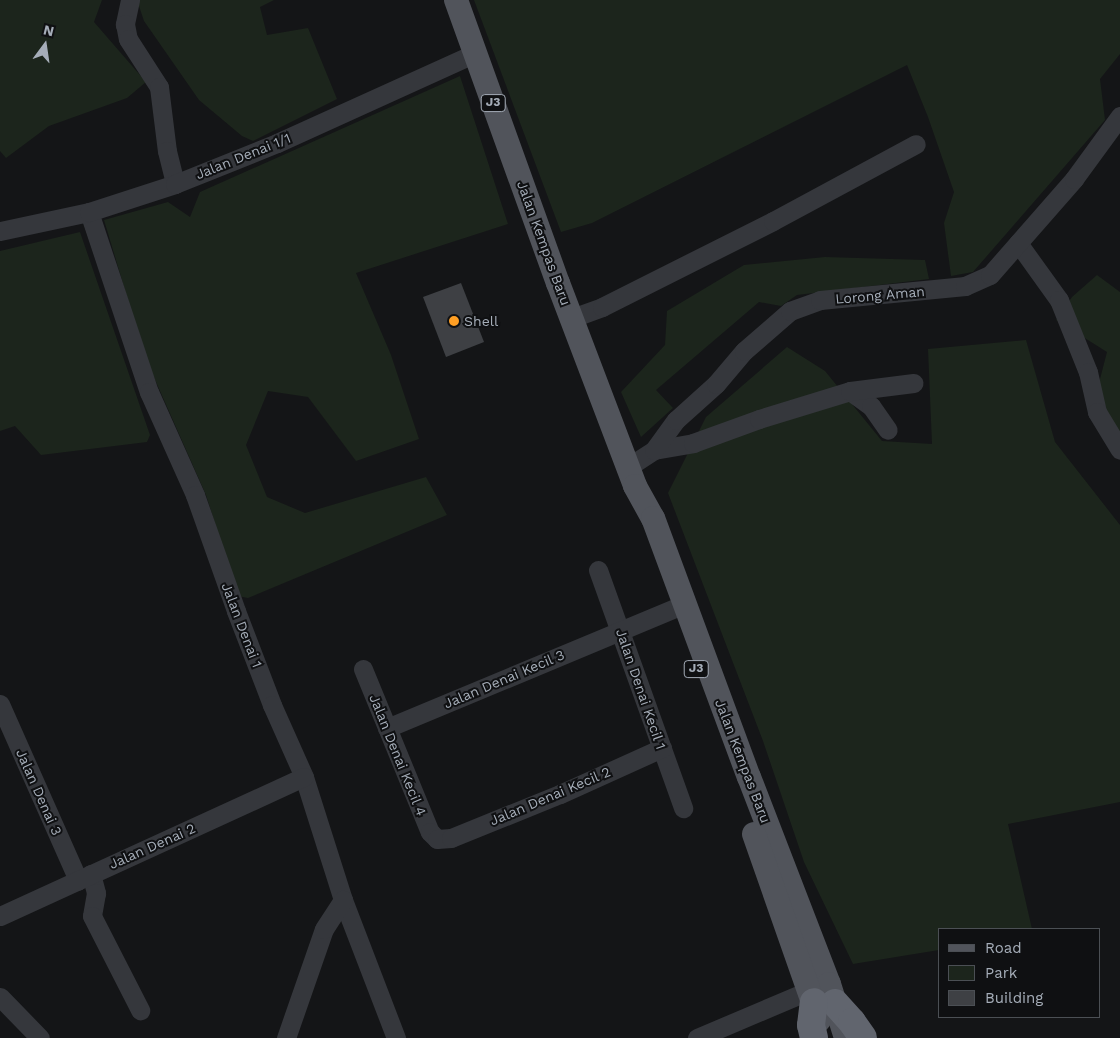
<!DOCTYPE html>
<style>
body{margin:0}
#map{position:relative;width:1120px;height:1038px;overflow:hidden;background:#141517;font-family:"Work Sans",sans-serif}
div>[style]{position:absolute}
.green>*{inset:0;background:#1c251c}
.building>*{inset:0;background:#3e4044}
.minor>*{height:19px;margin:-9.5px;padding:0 9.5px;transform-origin:9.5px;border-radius:9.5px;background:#35373c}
.major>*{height:24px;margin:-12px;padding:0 12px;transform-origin:12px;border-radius:12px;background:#51545b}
.highway>*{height:28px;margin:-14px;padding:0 14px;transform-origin:14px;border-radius:14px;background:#61656e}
.dots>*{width:14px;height:14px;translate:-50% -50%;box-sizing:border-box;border:2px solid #0f1012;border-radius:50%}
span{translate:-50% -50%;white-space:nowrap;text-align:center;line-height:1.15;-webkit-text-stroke:4px #0f1012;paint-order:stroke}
.shield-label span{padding:1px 4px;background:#0f1012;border:1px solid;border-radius:4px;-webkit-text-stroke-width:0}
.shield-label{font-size:12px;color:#a5adb8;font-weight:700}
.street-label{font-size:14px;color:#a5adb8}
.poi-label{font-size:14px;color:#a5adb8}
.left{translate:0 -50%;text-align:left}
.legend{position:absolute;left:938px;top:928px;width:162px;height:90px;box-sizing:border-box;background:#0f1012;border:1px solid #4b4f54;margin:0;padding:6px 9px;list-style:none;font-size:15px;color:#a5adb8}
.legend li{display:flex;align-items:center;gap:10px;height:25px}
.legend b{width:25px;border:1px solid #4b4f54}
.north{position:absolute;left:20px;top:20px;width:50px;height:50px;-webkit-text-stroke:4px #0f1012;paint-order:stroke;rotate:14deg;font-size:14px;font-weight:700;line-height:20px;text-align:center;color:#a5adb8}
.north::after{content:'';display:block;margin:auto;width:18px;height:22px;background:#a5adb8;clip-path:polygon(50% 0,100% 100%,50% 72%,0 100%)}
</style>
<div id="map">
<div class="green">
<div style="clip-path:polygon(0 0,102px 0,94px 22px,146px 82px,127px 98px,49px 126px,6px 158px,0 151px)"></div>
<div style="clip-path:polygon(137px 0,274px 0,260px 7px,267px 35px,308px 28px,337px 99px,253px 141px,242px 136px,199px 100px,144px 21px)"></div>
<div style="clip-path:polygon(474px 0,1120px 0,1120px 54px,1100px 79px,1105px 120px,973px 272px,951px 276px,944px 223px,954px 192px,928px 117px,907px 65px,592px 223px,561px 232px)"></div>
<div style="clip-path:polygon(460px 76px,508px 224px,356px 273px,391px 355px,419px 439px,356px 461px,308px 397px,268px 391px,246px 445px,267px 497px,305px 513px,426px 477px,447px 515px,248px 598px,238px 596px,206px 495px,145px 357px,104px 220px,168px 202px,190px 217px,200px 192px)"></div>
<div style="clip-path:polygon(80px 232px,150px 435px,147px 442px,41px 455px,15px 426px,0 431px,0 251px)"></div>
<div style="clip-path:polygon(825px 257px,925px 260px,929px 279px,797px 295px,781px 306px,759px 302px,656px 390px,673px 408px,641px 437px,621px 392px,665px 345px,667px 311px,744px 265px)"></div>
<div style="clip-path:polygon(1097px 275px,1120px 292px,1120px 459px,1088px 393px,1100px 379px,1107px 352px,1056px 320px,1072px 297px)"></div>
<div style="clip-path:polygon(1026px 340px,1055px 442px,1120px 525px,1120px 802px,1008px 824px,1032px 929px,939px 929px,939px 950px,853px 964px,804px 862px,763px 741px,668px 493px,706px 417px,787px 347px,825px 371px,882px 441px,932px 444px,928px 349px)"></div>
</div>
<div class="building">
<div style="clip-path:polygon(461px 283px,484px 342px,446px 357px,423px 297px)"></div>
</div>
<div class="minor">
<div style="left:130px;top:0;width:25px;rotate:102deg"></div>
<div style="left:125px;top:24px;width:15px;rotate:79deg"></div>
<div style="left:128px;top:39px;width:57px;rotate:57.1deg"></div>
<div style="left:159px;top:87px;width:64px;rotate:82.9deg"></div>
<div style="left:167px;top:151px;width:34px;rotate:76deg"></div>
<div style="left:89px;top:212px;width:190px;rotate:71.6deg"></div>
<div style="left:149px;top:392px;width:113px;rotate:65.9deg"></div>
<div style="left:195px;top:495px;width:123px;rotate:70.5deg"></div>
<div style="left:236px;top:611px;width:101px;rotate:69deg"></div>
<div style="left:272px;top:705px;width:79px;rotate:66deg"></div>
<div style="left:304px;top:777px;width:129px;rotate:72.4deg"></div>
<div style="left:343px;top:900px;width:148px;rotate:69deg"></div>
<div style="left:0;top:231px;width:91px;rotate:-12.1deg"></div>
<div style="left:89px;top:212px;width:90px;rotate:-18deg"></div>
<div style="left:175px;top:184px;width:110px;rotate:-21.9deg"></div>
<div style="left:277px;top:143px;width:217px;rotate:-24.4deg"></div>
<div style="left:1018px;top:243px;width:70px;rotate:54.3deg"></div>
<div style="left:1059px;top:300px;width:78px;rotate:68.1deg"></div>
<div style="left:1088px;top:372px;width:41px;rotate:77.3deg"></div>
<div style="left:1097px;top:412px;width:44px;rotate:58.8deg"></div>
<div style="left:572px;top:318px;width:32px;rotate:-20deg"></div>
<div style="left:602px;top:307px;width:191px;rotate:-26.7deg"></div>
<div style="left:773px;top:221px;width:162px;rotate:-28.3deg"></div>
<div style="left:850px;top:391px;width:26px;rotate:36deg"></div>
<div style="left:871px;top:406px;width:29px;rotate:55deg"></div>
<div style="left:654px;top:450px;width:40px;rotate:-10deg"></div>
<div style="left:693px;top:443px;width:70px;rotate:-20deg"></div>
<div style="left:759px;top:419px;width:95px;rotate:-17.1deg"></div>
<div style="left:850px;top:391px;width:64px;rotate:-7.2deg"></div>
<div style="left:628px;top:467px;width:31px;rotate:-33deg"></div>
<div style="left:654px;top:450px;width:37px;rotate:-54deg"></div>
<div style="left:676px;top:420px;width:54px;rotate:-42deg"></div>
<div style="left:716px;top:384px;width:43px;rotate:-49.7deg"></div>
<div style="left:744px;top:351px;width:61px;rotate:-41deg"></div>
<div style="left:790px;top:311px;width:32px;rotate:-20deg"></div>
<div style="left:820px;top:300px;width:146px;rotate:-5.5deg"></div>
<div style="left:965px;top:286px;width:27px;rotate:-24deg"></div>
<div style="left:990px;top:275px;width:128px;rotate:-48.8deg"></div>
<div style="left:1074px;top:179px;width:78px;rotate:-53.9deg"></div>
<div style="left:598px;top:570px;width:253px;rotate:70.3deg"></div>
<div style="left:363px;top:669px;width:176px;rotate:67.7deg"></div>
<div style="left:430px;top:832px;width:10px;rotate:45deg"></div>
<div style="left:437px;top:839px;width:14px;rotate:-4deg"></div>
<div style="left:451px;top:838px;width:118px;rotate:-22deg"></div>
<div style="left:560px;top:794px;width:112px;rotate:-24.3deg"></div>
<div style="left:0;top:704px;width:193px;rotate:66.1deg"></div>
<div style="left:387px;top:728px;width:312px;rotate:-22.6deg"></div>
<div style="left:91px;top:874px;width:20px;rotate:75deg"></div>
<div style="left:96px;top:893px;width:23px;rotate:100deg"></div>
<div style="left:92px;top:916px;width:106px;rotate:62.9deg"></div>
<div style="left:0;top:916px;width:334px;rotate:-24.6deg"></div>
<div style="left:0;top:997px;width:57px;rotate:45.7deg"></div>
<div style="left:286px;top:1038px;width:115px;rotate:-70.8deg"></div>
<div style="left:324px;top:929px;width:35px;rotate:-57deg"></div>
<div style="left:697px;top:1038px;width:123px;rotate:-23deg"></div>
</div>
<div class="major">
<div style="left:456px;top:0;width:301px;rotate:70.2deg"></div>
<div style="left:558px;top:283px;width:217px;rotate:69.2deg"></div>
<div style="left:635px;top:486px;width:37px;rotate:61deg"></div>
<div style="left:653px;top:518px;width:276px;rotate:69.7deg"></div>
<div style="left:749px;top:777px;width:222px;rotate:68.9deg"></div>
<div style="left:829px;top:984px;width:57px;rotate:72.5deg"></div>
<div style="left:754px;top:834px;width:197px;rotate:70.7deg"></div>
</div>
<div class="highway">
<div style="left:835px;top:1003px;width:25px;rotate:48deg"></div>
<div style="left:852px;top:1022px;width:19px;rotate:55deg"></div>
<div style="left:814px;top:1038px;width:13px;rotate:-103deg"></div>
<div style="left:811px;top:1025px;width:23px;rotate:-83deg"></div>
</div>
<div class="dots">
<div style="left:454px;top:321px;background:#ff9f24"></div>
</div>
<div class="shield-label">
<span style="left:493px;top:103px">J3</span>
<span style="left:696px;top:669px">J3</span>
</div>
<div class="street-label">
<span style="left:243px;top:156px;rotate:-22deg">Jalan Denai 1/1</span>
<span style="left:544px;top:243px;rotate:70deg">Jalan Kempas Baru</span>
<span style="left:880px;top:295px;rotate:-5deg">Lorong Aman</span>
<span style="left:242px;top:625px;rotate:69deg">Jalan Denai 1</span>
<span style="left:504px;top:679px;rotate:-23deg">Jalan Denai Kecil 3</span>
<span style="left:641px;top:689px;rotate:71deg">Jalan Denai Kecil 1</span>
<span style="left:398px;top:755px;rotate:68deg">Jalan Denai Kecil 4</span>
<span style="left:743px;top:761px;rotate:69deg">Jalan Kempas Baru</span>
<span style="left:39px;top:792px;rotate:66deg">Jalan Denai 3</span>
<span style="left:550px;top:796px;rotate:-23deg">Jalan Denai Kecil 2</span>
<span style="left:152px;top:846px;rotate:-24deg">Jalan Denai 2</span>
</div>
<div class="poi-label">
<span class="left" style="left:464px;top:321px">Shell</span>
</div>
<ul class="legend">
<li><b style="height:6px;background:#51545b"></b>Road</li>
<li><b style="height:14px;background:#1c251c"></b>Park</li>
<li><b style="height:14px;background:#3e4044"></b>Building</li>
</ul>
<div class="north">N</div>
</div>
